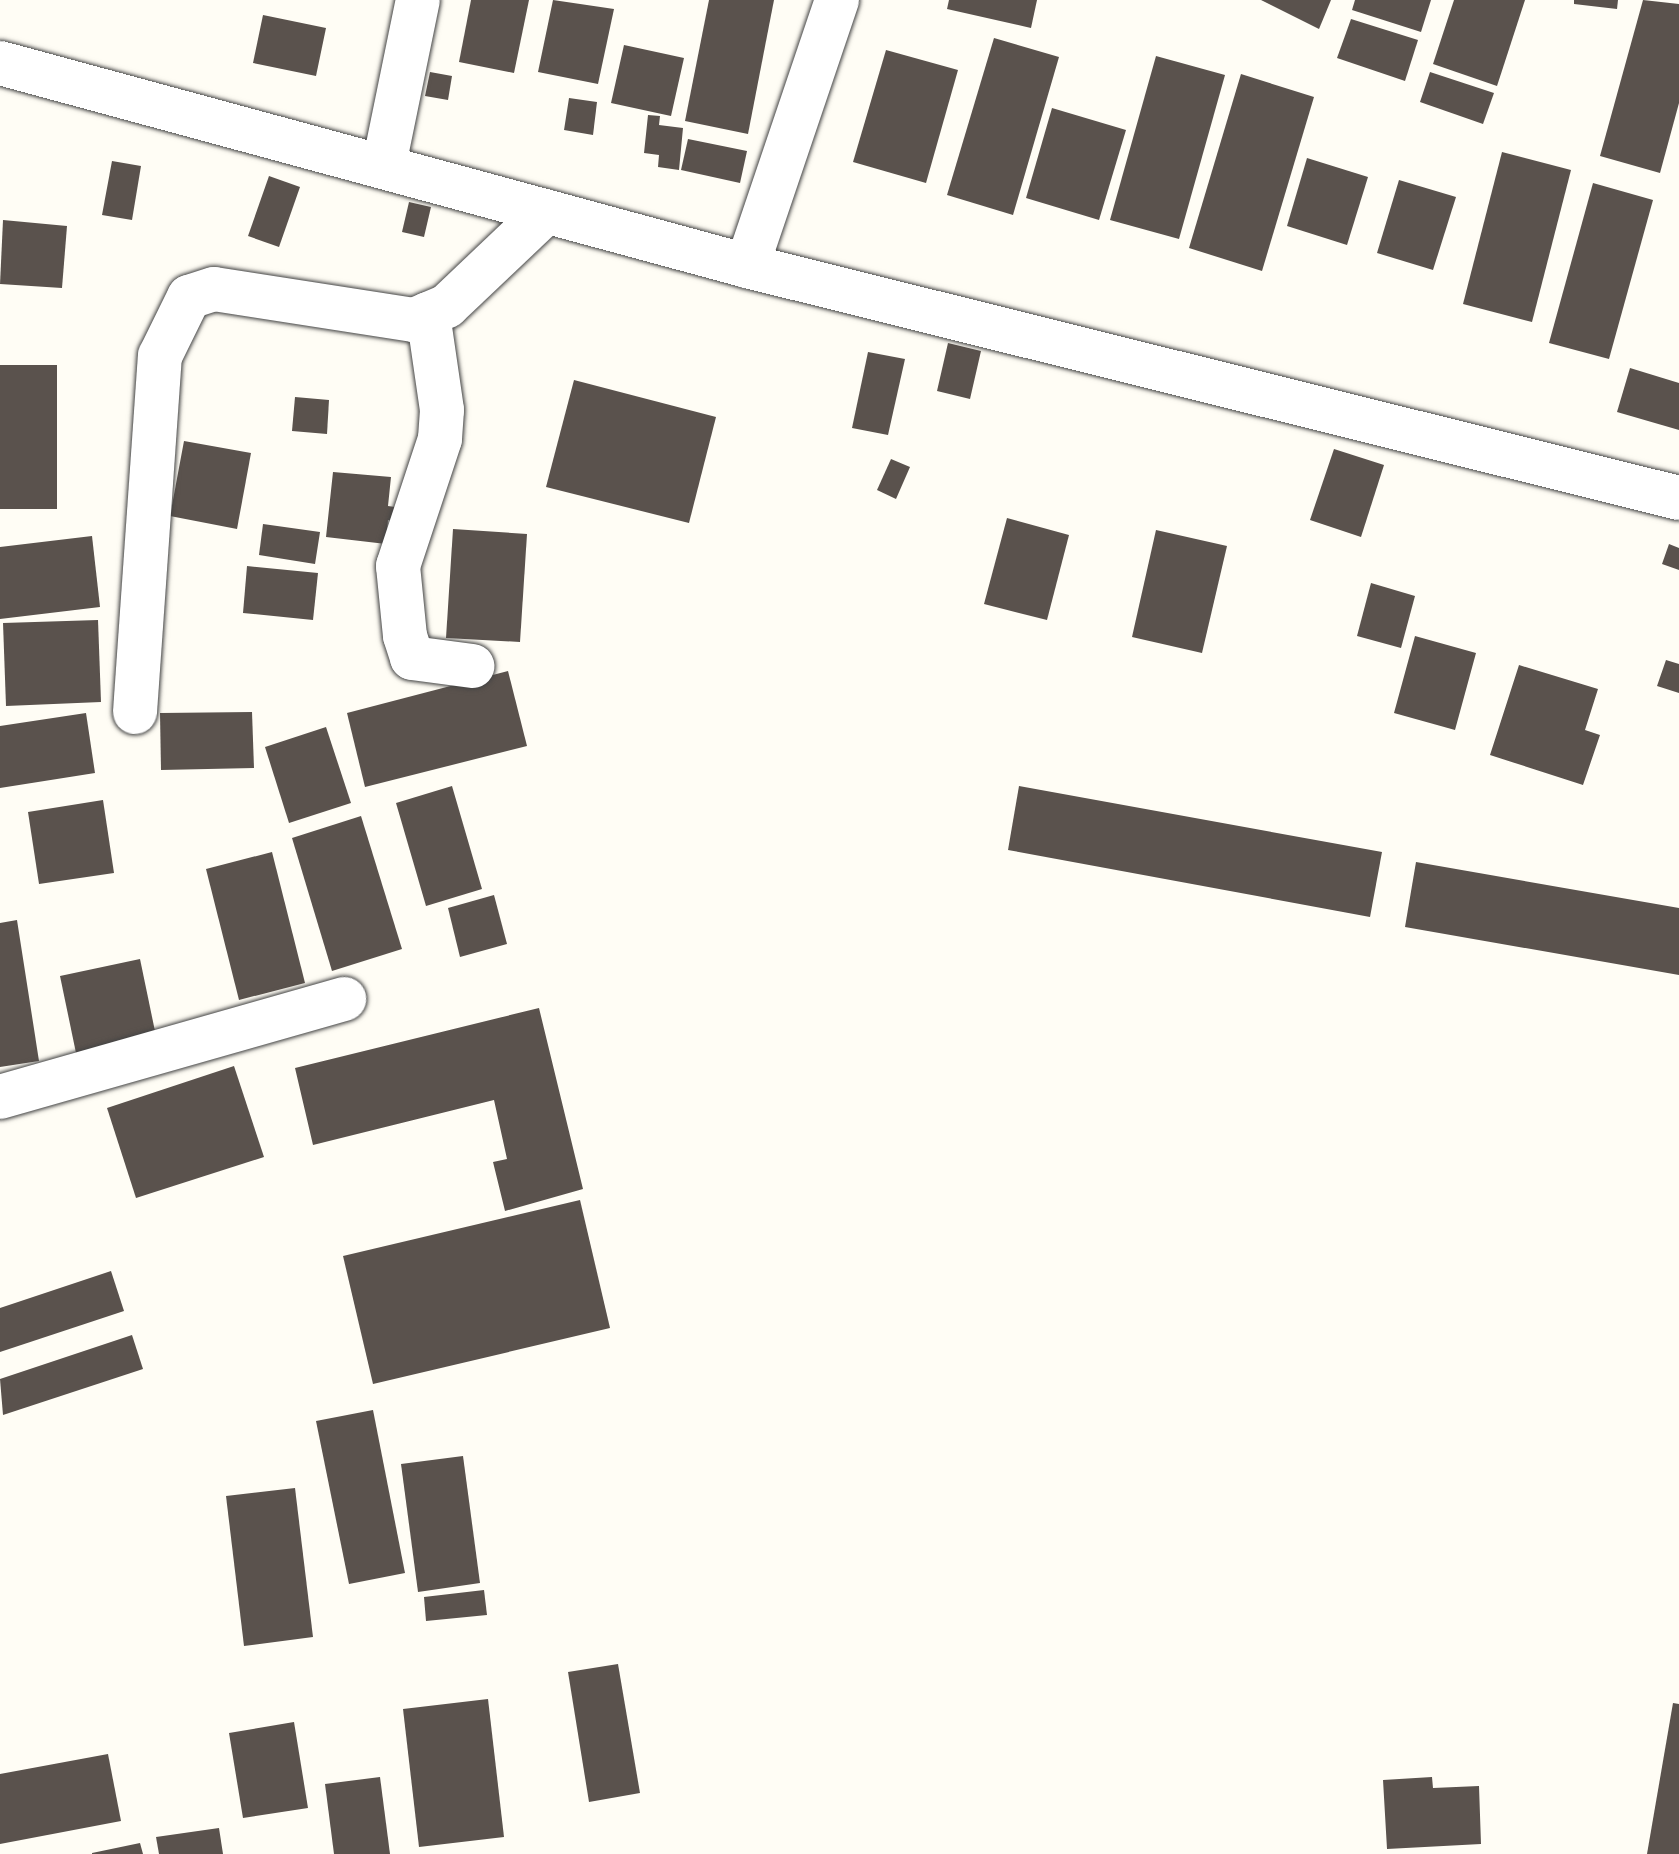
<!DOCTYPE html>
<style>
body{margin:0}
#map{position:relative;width:1679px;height:1854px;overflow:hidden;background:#fffdf5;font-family:"Source Serif 4",serif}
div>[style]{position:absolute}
.building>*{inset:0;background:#5a524d}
.roads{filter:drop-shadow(0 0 2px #444) drop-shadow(0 0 2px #444)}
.minor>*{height:44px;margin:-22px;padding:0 22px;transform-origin:22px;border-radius:22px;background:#fff}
span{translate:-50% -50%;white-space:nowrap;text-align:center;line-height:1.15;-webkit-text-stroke:8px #fff;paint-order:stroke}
</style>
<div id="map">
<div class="building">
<div style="clip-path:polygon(471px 0,529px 0,514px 73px,459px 62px)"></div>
<div style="clip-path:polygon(553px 0,614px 9px,598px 84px,538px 72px)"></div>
<div style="clip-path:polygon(709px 0,774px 0,748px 134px,685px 121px)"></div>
<div style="clip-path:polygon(949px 0,1037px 0,1031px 28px,947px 9px)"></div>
<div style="clip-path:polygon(1261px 0,1331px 0,1319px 29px)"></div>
<div style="clip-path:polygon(1355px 0,1431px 0,1421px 32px,1352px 10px)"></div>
<div style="clip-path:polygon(1454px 0,1525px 0,1497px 86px,1433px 64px)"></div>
<div style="clip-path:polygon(1574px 0,1618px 0,1617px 9px,1574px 4px)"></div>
<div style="clip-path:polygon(1643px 0,1679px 4px,1679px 103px,1660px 173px,1600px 156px)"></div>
<div style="clip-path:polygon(263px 15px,326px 28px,316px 76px,253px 63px)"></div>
<div style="clip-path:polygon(1351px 19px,1418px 40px,1405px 81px,1337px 58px)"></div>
<div style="clip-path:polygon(994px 38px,1059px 57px,1013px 215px,947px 195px)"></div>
<div style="clip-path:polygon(624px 45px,684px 58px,671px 116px,611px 103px)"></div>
<div style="clip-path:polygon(886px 50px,958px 70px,926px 183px,853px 162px)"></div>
<div style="clip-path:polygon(1156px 56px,1225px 75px,1179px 239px,1110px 220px)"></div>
<div style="clip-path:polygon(430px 72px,452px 76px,448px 100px,425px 96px)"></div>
<div style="clip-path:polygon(1430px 72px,1494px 93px,1483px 124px,1420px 102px)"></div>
<div style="clip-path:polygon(1241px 74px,1314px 97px,1262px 271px,1189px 248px)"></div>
<div style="clip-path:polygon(569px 98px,597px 102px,593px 135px,564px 130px)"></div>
<div style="clip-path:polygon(1052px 108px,1126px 130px,1099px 220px,1026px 198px)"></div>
<div style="clip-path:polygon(648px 115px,660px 116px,659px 125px,683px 128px,679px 170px,658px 167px,659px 155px,644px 153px)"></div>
<div style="clip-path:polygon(688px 139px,747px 151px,740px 183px,681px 170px)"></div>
<div style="clip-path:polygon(1502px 152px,1571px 170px,1532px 322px,1463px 304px)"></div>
<div style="clip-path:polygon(1307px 158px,1368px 177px,1347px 245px,1287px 226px)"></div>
<div style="clip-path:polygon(112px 161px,141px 166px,132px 220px,102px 215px)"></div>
<div style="clip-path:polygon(269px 176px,300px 187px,279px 247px,248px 236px)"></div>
<div style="clip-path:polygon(1399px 180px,1456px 197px,1433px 270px,1377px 253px)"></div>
<div style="clip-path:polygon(1593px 183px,1653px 200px,1609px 359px,1549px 343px)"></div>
<div style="clip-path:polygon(409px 202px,431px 207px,424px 237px,402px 232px)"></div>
<div style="clip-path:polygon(3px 220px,67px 226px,62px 288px,0 284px)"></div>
<div style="clip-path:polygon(948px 343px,981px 351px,970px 399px,937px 391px)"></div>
<div style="clip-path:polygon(868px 352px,905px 359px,888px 435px,852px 428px)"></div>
<div style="clip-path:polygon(0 365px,57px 365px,57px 509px,0 509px)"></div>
<div style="clip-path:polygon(1630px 368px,1679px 383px,1679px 430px,1617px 412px)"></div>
<div style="clip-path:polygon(574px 380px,716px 417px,689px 523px,546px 487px)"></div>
<div style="clip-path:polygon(295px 397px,329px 400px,327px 434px,292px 431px)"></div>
<div style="clip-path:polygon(184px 441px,251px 453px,237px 529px,170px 516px)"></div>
<div style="clip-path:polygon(1334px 449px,1384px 465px,1361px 537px,1310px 520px)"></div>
<div style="clip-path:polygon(891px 459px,910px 467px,896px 499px,877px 490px)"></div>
<div style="clip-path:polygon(333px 472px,391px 477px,388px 506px,402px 508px,401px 522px,388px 520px,386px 544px,326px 537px)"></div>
<div style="clip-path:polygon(1007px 518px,1069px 535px,1047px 620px,984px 604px)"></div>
<div style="clip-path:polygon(263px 524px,320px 532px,315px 564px,259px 555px)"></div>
<div style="clip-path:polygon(453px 529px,527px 534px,520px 642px,446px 638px)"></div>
<div style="clip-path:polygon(1156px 530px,1227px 546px,1202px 653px,1132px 637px)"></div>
<div style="clip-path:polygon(92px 536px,100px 607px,0 619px,0 547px)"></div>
<div style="clip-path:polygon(1669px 544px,1679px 548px,1679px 570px,1662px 564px)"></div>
<div style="clip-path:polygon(247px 566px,318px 573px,313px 620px,243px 613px)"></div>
<div style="clip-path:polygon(1371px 583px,1415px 596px,1401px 648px,1357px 636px)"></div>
<div style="clip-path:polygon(98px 620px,101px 702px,6px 706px,3px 623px)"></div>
<div style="clip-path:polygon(1415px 636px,1476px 653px,1455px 730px,1394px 713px)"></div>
<div style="clip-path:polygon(1666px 660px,1679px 664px,1679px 693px,1657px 686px)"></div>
<div style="clip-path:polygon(1519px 665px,1598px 689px,1585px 730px,1600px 735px,1583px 785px,1490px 755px)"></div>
<div style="clip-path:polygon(508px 671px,527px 746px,365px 787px,347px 713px)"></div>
<div style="clip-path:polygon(252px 712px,254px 768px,161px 770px,160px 713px)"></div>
<div style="clip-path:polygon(86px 713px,95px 773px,0 788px,0 726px)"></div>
<div style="clip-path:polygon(326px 727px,351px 803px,289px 823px,265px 747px)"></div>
<div style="clip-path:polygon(452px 786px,482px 889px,426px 906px,396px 803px)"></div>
<div style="clip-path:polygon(1019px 786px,1382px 852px,1370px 917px,1008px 850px)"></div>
<div style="clip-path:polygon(103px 800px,114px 873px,39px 884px,28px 812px)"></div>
<div style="clip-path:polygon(361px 816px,402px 949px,332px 971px,292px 838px)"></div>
<div style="clip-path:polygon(272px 852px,305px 983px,239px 1000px,206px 869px)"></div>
<div style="clip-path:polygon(1416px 862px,1679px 908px,1679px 975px,1405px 927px)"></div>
<div style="clip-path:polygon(494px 895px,507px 944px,460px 957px,448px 908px)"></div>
<div style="clip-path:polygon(17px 920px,39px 1061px,0 1067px,0 923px)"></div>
<div style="clip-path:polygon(140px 959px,156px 1036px,76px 1053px,60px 976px)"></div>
<div style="clip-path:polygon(539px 1008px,583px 1189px,505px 1211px,493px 1162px,507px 1159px,494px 1100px,313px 1145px,295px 1068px)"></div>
<div style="clip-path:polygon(234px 1066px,264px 1157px,136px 1198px,107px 1108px)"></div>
<div style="clip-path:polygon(580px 1200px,610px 1328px,373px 1384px,343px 1256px)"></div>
<div style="clip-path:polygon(111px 1271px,124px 1311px,0 1352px,0 1308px)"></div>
<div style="clip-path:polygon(132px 1335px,143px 1369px,3px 1415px,0 1379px)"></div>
<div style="clip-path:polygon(373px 1410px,405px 1573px,349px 1584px,316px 1421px)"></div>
<div style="clip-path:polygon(463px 1456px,480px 1583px,418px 1592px,401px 1464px)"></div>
<div style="clip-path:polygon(295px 1488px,313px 1637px,244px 1646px,226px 1496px)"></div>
<div style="clip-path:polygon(484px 1590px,487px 1615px,426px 1621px,424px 1597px)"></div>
<div style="clip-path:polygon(618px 1664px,640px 1793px,589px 1802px,568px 1672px)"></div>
<div style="clip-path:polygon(488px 1699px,504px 1837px,419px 1847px,403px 1709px)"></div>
<div style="clip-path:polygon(1673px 1703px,1679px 1704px,1679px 1854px,1647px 1854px)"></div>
<div style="clip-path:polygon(294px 1722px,308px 1808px,243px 1818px,229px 1733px)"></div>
<div style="clip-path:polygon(108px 1754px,121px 1821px,0 1844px,0 1774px)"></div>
<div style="clip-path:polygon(380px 1777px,390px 1854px,334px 1854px,325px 1784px)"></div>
<div style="clip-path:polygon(1432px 1777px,1433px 1788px,1479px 1786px,1481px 1844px,1387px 1849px,1383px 1780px)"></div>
<div style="clip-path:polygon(219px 1828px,223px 1854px,159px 1854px,156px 1837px)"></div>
<div style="clip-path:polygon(140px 1843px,143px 1854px,92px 1854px,92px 1853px)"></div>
</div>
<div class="roads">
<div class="minor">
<div style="left:0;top:63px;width:774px;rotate:15.2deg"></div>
<div style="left:747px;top:266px;width:960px;rotate:13.98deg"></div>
<div style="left:384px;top:165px;width:168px;rotate:-78.4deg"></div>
<div style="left:747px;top:266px;width:281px;rotate:-71.3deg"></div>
<div style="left:428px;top:314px;width:97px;rotate:81.7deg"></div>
<div style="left:442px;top:410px;width:29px;rotate:94deg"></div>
<div style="left:440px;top:439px;width:134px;rotate:108.3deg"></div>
<div style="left:398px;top:566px;width:70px;rotate:84.3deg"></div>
<div style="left:405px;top:636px;width:23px;rotate:72deg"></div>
<div style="left:412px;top:658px;width:61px;rotate:7.6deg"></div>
<div style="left:135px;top:712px;width:357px;rotate:-86deg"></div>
<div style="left:160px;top:356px;width:66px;rotate:-63.8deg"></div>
<div style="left:189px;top:297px;width:26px;rotate:-18deg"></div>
<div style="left:214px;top:289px;width:202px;rotate:8.8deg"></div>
<div style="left:414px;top:320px;width:36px;rotate:-23deg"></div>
<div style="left:447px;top:306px;width:137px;rotate:-43.5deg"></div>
<div style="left:0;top:1097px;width:358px;rotate:-15.9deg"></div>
</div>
</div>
</div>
